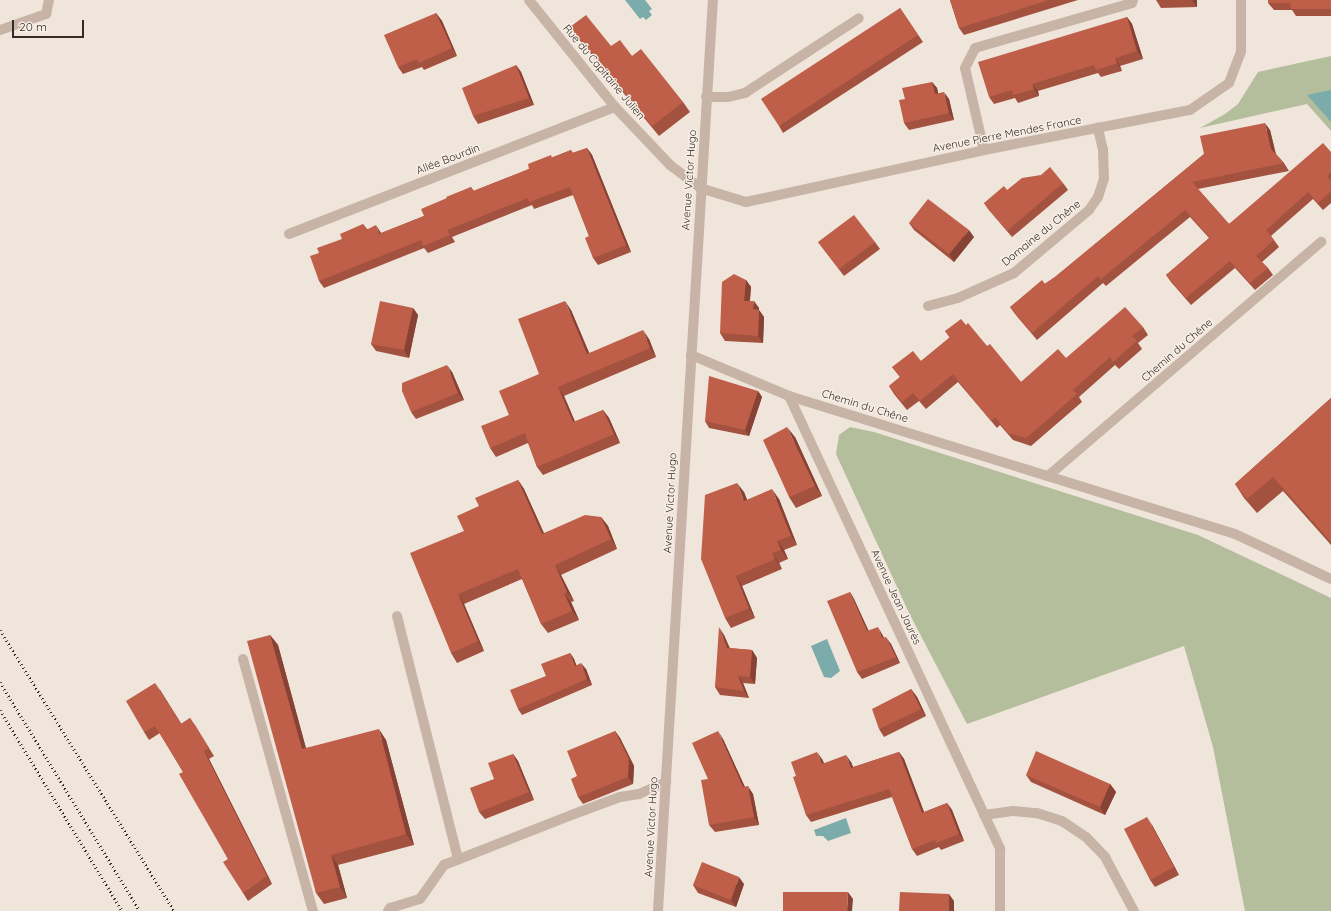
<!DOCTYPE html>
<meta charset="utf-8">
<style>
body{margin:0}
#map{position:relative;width:1331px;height:911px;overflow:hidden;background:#f0e5db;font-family:Quicksand,sans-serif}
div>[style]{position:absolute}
.green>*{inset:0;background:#b5be9c}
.water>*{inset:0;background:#7babaa}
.service>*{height:10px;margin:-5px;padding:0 5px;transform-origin:5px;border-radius:5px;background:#c7b4a7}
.minor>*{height:10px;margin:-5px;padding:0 5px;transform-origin:5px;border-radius:5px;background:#c7b4a7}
.tertiary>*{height:10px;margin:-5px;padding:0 5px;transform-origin:5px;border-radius:5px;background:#c7b4a7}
.rail>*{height:3px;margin-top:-1.5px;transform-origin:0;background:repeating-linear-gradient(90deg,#342b27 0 1px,transparent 0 4px)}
.wall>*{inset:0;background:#a45240}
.shaded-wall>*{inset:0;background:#864234}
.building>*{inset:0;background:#bf5f4a}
span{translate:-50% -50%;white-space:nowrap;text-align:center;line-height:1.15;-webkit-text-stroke:3px #f8efe7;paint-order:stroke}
.street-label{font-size:11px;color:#342b27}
.scale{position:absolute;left:12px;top:20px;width:72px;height:18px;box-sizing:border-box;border:2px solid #342b27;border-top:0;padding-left:5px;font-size:12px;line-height:14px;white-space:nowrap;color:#342b27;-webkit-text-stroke:3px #f8efe7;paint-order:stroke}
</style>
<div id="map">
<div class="green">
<div style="clip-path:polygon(1331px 56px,1331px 131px,1307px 104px,1200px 128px,1225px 114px,1238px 104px,1258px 72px)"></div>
<div style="clip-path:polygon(850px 427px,874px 432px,1198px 535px,1331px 598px,1331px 911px,1245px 911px,1213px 747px,1184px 646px,967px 724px,909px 613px,836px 454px,839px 435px)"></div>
</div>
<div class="water">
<div style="clip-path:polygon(625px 0,645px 0,652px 9px,649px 11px,652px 15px,646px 20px,643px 17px,640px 19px)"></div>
<div style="clip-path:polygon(1331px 90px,1331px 122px,1307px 95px)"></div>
<div style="clip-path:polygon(827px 639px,840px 671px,831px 678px,824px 677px,811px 646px)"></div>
<div style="clip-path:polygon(846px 818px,851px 833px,828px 841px,823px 836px,816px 836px,814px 830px)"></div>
</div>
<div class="service">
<div style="left:1048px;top:476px;width:360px;rotate:-40.6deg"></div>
</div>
<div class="minor">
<div style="left:0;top:30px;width:49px;rotate:-19.2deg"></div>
<div style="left:46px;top:14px;width:14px;rotate:-78deg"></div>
<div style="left:706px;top:97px;width:22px"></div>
<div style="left:728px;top:97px;width:17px;rotate:-13deg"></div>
<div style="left:745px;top:93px;width:136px;rotate:-33.3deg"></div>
<div style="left:984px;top:150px;width:84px;rotate:-103deg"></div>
<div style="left:965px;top:68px;width:22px;rotate:-63deg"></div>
<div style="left:975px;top:48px;width:163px;rotate:-16deg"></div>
<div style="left:1132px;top:3px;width:3px;rotate:-72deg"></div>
<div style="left:700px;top:188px;width:48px;rotate:16.9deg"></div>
<div style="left:746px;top:202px;width:244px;rotate:-12.3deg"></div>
<div style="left:984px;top:150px;width:210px;rotate:-11deg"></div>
<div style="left:1190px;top:110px;width:47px;rotate:-34.7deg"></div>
<div style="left:1229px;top:83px;width:34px;rotate:-69deg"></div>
<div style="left:1241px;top:51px;width:51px;rotate:-90deg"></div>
<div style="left:289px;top:234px;width:350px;rotate:-21.3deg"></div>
<div style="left:928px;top:306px;width:31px;rotate:-15deg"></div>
<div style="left:958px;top:298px;width:61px;rotate:-24.1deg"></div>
<div style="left:1014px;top:273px;width:98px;rotate:-40deg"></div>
<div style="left:1089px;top:210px;width:16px;rotate:-55deg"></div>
<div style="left:1098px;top:197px;width:19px;rotate:-72deg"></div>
<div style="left:1104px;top:179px;width:29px;rotate:-92deg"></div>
<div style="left:1103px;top:150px;width:23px;rotate:-103deg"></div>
<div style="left:691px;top:355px;width:106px;rotate:22.7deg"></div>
<div style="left:789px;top:396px;width:500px;rotate:65deg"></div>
<div style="left:1000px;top:849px;width:62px;rotate:90deg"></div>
<div style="left:789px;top:396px;width:467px;rotate:17.2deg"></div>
<div style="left:1235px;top:534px;width:106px;rotate:25.1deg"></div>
<div style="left:397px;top:616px;width:251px;rotate:75.9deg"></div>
<div style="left:243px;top:659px;width:262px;rotate:74.5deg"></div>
<div style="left:984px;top:815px;width:28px;rotate:-8deg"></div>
<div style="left:1012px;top:811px;width:25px;rotate:5deg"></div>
<div style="left:1037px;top:813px;width:26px;rotate:18deg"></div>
<div style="left:1062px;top:821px;width:29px;rotate:34deg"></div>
<div style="left:1086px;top:837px;width:28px;rotate:46deg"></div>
<div style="left:1105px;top:857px;width:61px;rotate:61.8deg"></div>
<div style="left:388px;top:911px;width:4px;rotate:-56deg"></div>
<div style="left:390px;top:908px;width:31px;rotate:-17deg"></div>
<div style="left:420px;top:899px;width:42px;rotate:-54.8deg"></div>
<div style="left:444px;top:865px;width:140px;rotate:-21.4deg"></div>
<div style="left:574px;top:814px;width:49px;rotate:-20.3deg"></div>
<div style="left:620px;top:797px;width:19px;rotate:-9deg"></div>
<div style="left:639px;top:794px;width:30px;rotate:-24deg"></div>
</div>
<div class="tertiary">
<div style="left:529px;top:0;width:137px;rotate:51.2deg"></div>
<div style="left:615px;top:107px;width:80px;rotate:46.5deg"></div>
<div style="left:670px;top:165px;width:38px;rotate:37deg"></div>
<div style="left:658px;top:911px;width:913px;rotate:-86.55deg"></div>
</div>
<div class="rail">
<div style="left:0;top:630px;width:331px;rotate:58.2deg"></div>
<div style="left:0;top:682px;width:268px;rotate:58.6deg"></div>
<div style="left:0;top:710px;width:235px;rotate:58.7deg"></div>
</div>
<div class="wall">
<div style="clip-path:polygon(950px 0,1078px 0,964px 35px,959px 28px)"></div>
<div style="clip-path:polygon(1156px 0,1197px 0,1197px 7px,1161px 8px)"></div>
<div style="clip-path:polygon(1331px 0,1331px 16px,1296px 16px,1292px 10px,1274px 10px,1268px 3px)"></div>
<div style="clip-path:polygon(900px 8px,923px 42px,783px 133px,779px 126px)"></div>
<div style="clip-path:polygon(436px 13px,442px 21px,457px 56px,424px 70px,422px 67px,403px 74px,398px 67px)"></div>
<div style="clip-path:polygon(1127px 17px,1132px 24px,1143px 59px,1120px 66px,1122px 71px,1111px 74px,1101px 77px,1098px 73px,1038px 91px,1039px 96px,1018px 103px,1015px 98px,994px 104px,989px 97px)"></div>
<div style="clip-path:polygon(570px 27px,632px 56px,683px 102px,690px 112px,659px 136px,577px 37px)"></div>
<div style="clip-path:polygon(516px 65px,521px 72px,534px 105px,478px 124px,473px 116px)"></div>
<div style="clip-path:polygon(932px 82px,937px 88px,938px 93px,949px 99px,954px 120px,909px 130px,904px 123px,905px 99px)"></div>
<div style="clip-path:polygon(1270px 130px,1276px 154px,1284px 163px,1289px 171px,1198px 189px,1229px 224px,1331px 152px,1331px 203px,1323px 210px,1313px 199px,1271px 236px,1279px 247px,1262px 262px,1268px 268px,1273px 275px,1255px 290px,1235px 268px,1191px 305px,1171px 282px,1166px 275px,1209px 238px,1190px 217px,1106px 286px,1103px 283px,1037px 340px,1015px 314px,1010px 307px,1055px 277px,1204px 154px)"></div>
<div style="clip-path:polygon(587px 148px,592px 155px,631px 252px,598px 265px,593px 258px,589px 236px,573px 195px,534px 209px,532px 205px,452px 237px,455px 242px,428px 253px,424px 248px,324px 288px,319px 281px,319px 253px,342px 239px,363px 224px,367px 229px,381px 233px,424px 216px,447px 198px,471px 187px,474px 191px,529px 169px,553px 157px,571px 150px,573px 153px)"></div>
<div style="clip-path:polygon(1063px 183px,1068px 190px,1012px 237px,988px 209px,984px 203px,1007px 190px)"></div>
<div style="clip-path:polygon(909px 223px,974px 237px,954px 262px,914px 230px)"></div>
<div style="clip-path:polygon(818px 242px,875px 242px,880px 249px,844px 276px)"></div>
<div style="clip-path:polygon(746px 280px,751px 287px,750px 301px,759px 308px,759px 310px,764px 317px,763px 343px,725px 341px,720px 333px)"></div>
<div style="clip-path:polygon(413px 308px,418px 315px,409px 358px,376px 351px,371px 344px)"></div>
<div style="clip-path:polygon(571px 310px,589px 353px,649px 339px,656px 357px,564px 396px,575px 422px,603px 410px,609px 418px,620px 443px,543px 475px,537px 467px,528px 443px,496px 457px,490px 448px,509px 415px,539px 374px)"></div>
<div style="clip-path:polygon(966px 325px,987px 346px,1021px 382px,1066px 358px,1143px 327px,1148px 335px,1138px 343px,1142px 349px,1119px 369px,1115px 365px,1079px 397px,1082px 402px,1031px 446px,1013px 440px,1000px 425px,997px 428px,958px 382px,926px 409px,919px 401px,907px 410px,894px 394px,889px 386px,900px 377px,892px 367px,921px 361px,950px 338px,945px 331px)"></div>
<div style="clip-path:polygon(452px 372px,464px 400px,416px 419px,411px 412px)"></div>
<div style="clip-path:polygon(758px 391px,762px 397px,749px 436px,709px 428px,705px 421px)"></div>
<div style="clip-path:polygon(1331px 398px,1331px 545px,1283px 491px,1257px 513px,1244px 498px,1235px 484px)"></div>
<div style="clip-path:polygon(795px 437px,822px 496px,796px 508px,789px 497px)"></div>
<div style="clip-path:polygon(518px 480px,524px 489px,544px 533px,601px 517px,608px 526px,617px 549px,561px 575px,574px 601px,571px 602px,579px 620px,548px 633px,541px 624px,522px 579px,464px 604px,484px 651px,457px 663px,451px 653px,464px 531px,479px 506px)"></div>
<div style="clip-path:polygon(744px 492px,747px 500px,779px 499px,797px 545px,784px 550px,788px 559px,779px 563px,782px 569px,742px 586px,755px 618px,731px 628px,725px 618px)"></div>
<div style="clip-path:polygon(850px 592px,854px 599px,868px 631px,882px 634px,884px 638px,891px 644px,900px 663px,862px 679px,857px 672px)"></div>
<div style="clip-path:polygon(270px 635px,278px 645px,306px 748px,386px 740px,414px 845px,338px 865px,347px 898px,324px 904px,316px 893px)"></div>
<div style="clip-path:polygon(724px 635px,730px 648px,752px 650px,757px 658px,755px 684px,743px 683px,749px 698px,720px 695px,715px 687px)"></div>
<div style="clip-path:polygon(570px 653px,574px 659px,576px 665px,586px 669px,592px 685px,522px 715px,518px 709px,546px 676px)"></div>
<div style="clip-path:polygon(911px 689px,917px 697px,926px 716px,884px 737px,879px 729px)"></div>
<div style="clip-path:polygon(160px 690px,181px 724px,190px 718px,214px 756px,209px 759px,272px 884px,248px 901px,243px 893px,228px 859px,183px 772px,160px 733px,149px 740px,144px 732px)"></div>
<div style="clip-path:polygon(615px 731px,620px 738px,634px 766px,633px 784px,583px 804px,578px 797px,577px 776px)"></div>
<div style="clip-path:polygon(723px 739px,745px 787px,753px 794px,759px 825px,715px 832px,709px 825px,708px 779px)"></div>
<div style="clip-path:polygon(899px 752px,904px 759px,924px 812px,947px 803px,952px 810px,964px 841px,941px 850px,939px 847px,917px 856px,912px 849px,892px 797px,811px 822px,806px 815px,796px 776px,822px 759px,824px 763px,851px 762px,853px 767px)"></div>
<div style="clip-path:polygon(513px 754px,518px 761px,534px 800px,485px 819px,479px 812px,494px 779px)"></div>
<div style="clip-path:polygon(1026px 775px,1110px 784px,1116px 792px,1105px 815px,1031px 782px)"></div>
<div style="clip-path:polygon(1152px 825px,1179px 875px,1155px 887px,1150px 880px)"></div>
<div style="clip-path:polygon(744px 884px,736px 907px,698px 893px,693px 885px)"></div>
</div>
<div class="shaded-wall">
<div style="clip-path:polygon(1192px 0,1197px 0,1197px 7px)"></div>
<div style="clip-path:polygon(436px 13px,442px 21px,457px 56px,452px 48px)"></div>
<div style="clip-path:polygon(1127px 17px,1132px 24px,1143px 59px,1137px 51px)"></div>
<div style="clip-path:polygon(1115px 58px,1120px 66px,1122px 71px,1117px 63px)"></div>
<div style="clip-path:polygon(516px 65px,521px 72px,534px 105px,529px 98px)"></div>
<div style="clip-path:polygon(932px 82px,937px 88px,940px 101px,935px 94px)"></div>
<div style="clip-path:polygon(1032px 84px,1038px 91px,1039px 96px,1034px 89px)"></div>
<div style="clip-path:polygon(944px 92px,949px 99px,954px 120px,949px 113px)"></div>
<div style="clip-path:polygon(1265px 123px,1270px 130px,1276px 156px,1271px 149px)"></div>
<div style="clip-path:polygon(587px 148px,592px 155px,631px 252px,626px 245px)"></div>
<div style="clip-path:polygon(376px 225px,381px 233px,384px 241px,379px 234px)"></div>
<div style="clip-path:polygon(969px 230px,974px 237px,954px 262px,949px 254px)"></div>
<div style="clip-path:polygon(746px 280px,751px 287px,749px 308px,744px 301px)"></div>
<div style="clip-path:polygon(565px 301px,571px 310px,593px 362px,587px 354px)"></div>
<div style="clip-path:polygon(754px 301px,759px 308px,758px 316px,753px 309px)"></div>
<div style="clip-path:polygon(413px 308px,418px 315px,409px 358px,404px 350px)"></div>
<div style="clip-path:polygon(759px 310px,764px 317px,763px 343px,758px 336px)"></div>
<div style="clip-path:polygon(643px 330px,649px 339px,656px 357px,650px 348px)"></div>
<div style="clip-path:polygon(447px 365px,452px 372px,464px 400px,458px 393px)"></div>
<div style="clip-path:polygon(558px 387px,564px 396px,579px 431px,573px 422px)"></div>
<div style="clip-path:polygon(758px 391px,762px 397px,749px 436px,745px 430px)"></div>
<div style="clip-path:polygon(603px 410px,609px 418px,620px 443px,614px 434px)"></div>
<div style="clip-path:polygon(787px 427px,795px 437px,822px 496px,815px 486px)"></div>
<div style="clip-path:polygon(518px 480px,524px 489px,548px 543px,542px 534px)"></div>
<div style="clip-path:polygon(737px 483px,744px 492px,751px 510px,744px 501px)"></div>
<div style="clip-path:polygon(772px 489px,779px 499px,797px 545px,791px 536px)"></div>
<div style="clip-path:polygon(601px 517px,608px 526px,617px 549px,611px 539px)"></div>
<div style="clip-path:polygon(777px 541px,784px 550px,788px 559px,781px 550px)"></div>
<div style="clip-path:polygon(772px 553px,779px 563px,782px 569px,775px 559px)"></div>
<div style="clip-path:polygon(555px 565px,561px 575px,574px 601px,567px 592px)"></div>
<div style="clip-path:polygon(736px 576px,742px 586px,755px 618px,749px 608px)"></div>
<div style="clip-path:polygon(850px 592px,854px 599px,872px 638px,867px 631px)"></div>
<div style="clip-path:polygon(564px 593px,571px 602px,579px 620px,572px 611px)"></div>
<div style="clip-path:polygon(458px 594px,464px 604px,484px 651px,478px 641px)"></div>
<div style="clip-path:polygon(719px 627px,724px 635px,732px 656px,727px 648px)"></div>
<div style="clip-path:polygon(878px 627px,882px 634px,887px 645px,882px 638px)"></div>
<div style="clip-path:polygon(270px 635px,278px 645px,309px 760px,302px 749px)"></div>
<div style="clip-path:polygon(886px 637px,891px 644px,900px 663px,896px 657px)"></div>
<div style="clip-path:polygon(752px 650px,757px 658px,755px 684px,750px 677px)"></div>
<div style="clip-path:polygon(570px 653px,574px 659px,579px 672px,575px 666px)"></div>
<div style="clip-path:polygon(581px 663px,586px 669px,592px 685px,587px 679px)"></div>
<div style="clip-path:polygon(738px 676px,743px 683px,749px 698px,744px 691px)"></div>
<div style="clip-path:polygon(155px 683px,160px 690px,186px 731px,181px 724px)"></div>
<div style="clip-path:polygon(911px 689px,917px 697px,926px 716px,921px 709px)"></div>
<div style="clip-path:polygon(190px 718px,195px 725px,214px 756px,209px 748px)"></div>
<div style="clip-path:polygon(379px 729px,386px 740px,414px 845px,406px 834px)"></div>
<div style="clip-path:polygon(615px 731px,620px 738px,634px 766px,633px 784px,628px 777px)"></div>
<div style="clip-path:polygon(718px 731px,723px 739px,748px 794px,743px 787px)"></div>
<div style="clip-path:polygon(204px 751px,209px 759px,272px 884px,267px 876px)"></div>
<div style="clip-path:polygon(817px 752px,822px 759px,827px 771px,822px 764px)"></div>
<div style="clip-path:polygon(899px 752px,904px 759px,927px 820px,922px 813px)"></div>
<div style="clip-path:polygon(513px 754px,518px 761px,534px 800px,529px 792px)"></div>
<div style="clip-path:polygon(846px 755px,851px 762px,856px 775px,851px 768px)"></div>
<div style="clip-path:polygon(1110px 784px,1116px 792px,1105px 815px,1100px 807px)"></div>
<div style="clip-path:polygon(748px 786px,753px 794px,759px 825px,754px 817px)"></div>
<div style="clip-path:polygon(947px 803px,952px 810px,964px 841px,959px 834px)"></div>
<div style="clip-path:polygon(1147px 817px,1152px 825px,1179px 875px,1174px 867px)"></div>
<div style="clip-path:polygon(331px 855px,338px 865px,347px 898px,340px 887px)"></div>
<div style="clip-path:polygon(739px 877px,744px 884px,736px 907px,731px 900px)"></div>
<div style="clip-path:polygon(848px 892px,853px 899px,852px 911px,847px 911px)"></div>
<div style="clip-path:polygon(949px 894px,954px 901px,954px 911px,949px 911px)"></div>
</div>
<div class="building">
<div style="clip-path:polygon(950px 0,1049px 0,959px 28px)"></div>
<div style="clip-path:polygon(1268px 0,1331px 0,1331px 9px,1291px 9px,1290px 3px,1268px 3px)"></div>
<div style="clip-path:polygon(900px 8px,918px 35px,779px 126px,761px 99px)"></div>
<div style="clip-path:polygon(436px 13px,452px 48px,419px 63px,417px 59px,398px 67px,384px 35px)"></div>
<div style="clip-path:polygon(586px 15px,611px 46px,620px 40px,632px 56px,641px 49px,683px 102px,652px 126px,570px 27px)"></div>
<div style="clip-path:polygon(1127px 17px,1137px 51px,1115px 58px,1117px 63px,1106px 67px,1096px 70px,1094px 65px,1032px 84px,1034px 89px,1013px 95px,1012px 90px,989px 97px,978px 62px)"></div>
<div style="clip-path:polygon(516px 65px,529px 98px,473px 116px,462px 88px)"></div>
<div style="clip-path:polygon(932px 82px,935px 94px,944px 92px,949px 113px,904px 123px,899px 100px,905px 99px,902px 88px)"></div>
<div style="clip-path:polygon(1265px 123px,1271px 149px,1284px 163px,1192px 182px,1229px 224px,1323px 143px,1331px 152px,1331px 172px,1327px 176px,1331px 181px,1331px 191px,1318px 203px,1308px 192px,1266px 230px,1274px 240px,1256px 256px,1268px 268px,1250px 283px,1230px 261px,1186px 298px,1166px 275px,1210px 238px,1185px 210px,1101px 279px,1098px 276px,1032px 333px,1010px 307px,1042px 280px,1045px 284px,1055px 277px,1204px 154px,1200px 136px)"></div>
<div style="clip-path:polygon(587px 148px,626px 245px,593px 258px,585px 238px,589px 236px,570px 187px,529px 202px,528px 198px,447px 230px,450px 235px,423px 246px,421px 240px,319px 281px,310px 256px,319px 253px,317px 248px,342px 239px,340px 234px,363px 224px,366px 230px,376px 225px,379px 234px,424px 216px,421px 209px,447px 198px,446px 197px,471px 187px,473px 191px,529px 169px,528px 164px,551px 155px,552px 158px,571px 150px,572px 153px)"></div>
<div style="clip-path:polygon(1050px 167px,1063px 183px,1007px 231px,984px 203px,1004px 186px,1007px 190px,1022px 178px,1041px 175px)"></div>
<div style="clip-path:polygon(928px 199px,969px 230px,949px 254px,909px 223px)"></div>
<div style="clip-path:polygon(854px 215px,875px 242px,839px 269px,818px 242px)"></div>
<div style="clip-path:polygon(734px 274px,746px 280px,744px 301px,754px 301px,753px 309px,759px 310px,758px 336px,720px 333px,722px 282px)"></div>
<div style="clip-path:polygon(380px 301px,413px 308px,404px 350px,371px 344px)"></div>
<div style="clip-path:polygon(565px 301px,587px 354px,643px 330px,650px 348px,558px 387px,573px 422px,603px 410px,614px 434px,537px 467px,525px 433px,490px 448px,481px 426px,509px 415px,499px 391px,539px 374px,518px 319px)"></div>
<div style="clip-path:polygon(1125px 307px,1143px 327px,1132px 336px,1137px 341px,1113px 362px,1110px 357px,1073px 390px,1077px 394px,1026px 438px,1008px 433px,995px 417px,991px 421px,953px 374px,920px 401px,913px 393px,902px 402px,889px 386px,900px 377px,892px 367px,913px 351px,921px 361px,950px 337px,945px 331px,961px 319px,966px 325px,968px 323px,987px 346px,990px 344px,1021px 382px,1058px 349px,1066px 358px)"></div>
<div style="clip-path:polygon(447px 365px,458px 393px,411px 412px,402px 391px,402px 383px)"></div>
<div style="clip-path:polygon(709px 376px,758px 391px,745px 430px,705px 421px)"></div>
<div style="clip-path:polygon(1331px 398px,1331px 542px,1273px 477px,1247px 499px,1235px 484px)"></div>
<div style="clip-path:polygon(787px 427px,815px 486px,789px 497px,763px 440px)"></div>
<div style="clip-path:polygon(518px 480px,542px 534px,585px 515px,601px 517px,611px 539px,555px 565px,567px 592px,564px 593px,572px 611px,541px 624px,518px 569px,458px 594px,478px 641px,451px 653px,410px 553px,464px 531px,457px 516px,479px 506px,475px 498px)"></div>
<div style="clip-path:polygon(737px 483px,744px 501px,772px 489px,791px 536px,777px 541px,781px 550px,772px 553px,775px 559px,736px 576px,749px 608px,725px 618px,701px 559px,705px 495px)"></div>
<div style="clip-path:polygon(850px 592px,867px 631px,878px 627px,882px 638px,886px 637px,896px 657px,857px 672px,827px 601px)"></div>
<div style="clip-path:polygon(719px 627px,727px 648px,752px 650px,750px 677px,738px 676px,744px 691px,715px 687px)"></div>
<div style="clip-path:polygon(270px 635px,302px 749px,379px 729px,406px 834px,331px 855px,340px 887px,316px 893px,247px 641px)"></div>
<div style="clip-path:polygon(570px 653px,575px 666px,581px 663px,587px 679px,518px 709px,510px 690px,546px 676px,541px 664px)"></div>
<div style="clip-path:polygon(155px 683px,181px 724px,190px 718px,209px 748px,204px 751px,267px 876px,243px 893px,223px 862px,228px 859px,179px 774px,183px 772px,155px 726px,144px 732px,126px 701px)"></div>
<div style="clip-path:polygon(911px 689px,921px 709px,879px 729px,872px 709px)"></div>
<div style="clip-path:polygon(615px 731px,629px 759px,628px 777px,578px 797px,571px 779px,577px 776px,567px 751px)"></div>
<div style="clip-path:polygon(718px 731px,743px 787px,748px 786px,754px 817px,709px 825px,701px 780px,708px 779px,692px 743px)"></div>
<div style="clip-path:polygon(1036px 751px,1110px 784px,1100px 807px,1026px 775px)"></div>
<div style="clip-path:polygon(817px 752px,822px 764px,846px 755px,851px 768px,899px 752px,922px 813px,947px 803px,959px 834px,936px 843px,935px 840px,912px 849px,889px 789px,806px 815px,793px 777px,796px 776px,791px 762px)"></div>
<div style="clip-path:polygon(513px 754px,529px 792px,479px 812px,470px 788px,494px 779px,488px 763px)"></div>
<div style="clip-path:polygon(1147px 817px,1174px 867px,1150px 880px,1124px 829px)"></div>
<div style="clip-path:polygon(702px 862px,739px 877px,731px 900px,693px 885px)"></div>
<div style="clip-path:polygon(783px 892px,848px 892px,847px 911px,783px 911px)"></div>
<div style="clip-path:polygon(900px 892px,949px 894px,949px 911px,899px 911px)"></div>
</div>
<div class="street-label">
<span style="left:604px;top:72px;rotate:50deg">Rue du Capitaine Julien</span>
<span style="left:1007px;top:134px;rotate:-11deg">Avenue Pierre Mendes France</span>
<span style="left:448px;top:159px;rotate:-21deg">Allée Bourdin</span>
<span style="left:689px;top:180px;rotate:-86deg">Avenue Victor Hugo</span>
<span style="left:1041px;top:233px;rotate:-39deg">Domaine du Chêne</span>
<span style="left:1177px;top:350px;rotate:-41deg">Chemin du Chêne</span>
<span style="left:865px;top:406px;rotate:17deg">Chemin du Chêne</span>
<span style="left:670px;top:503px;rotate:-87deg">Avenue Victor Hugo</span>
<span style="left:896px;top:597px;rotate:65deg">Avenue Jean Jaurès</span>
<span style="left:651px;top:827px;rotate:-87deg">Avenue Victor Hugo</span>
</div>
<div class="scale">20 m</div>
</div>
